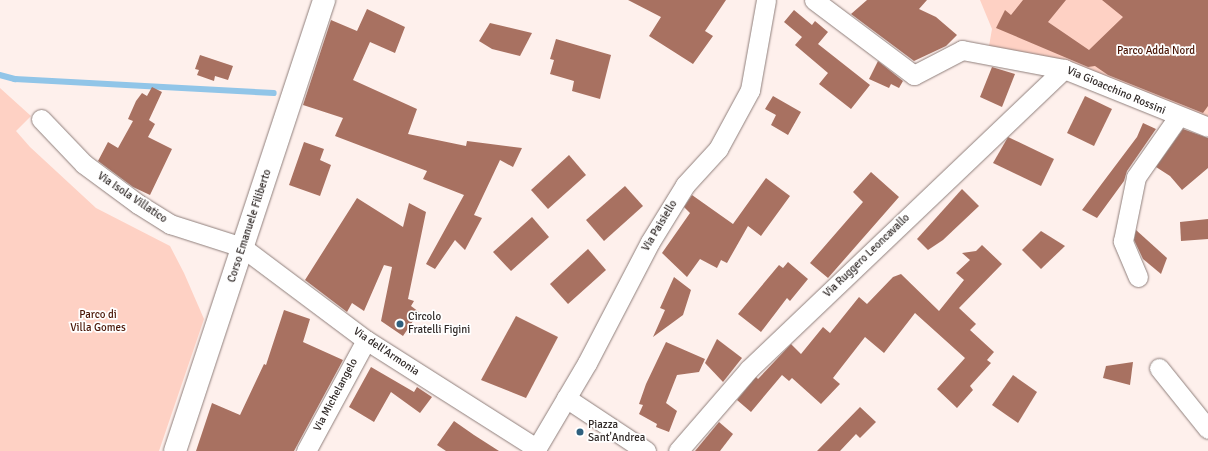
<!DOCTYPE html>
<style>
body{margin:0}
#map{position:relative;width:1208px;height:451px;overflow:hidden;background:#fef0ec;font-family:Signika,sans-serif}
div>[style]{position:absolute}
.green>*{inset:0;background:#fed1c4}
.stream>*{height:5.5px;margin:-2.75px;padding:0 2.75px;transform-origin:2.75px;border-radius:2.75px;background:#91c5e8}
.building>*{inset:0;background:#a87161}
.roads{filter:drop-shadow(0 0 1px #8f7f7b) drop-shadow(0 0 1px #8f7f7b)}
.minor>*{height:19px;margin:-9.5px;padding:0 9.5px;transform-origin:9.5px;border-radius:9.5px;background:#fff}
.secondary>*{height:22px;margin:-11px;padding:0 11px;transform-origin:11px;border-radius:11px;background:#fff}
.dots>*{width:11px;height:11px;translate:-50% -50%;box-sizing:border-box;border:2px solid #fff;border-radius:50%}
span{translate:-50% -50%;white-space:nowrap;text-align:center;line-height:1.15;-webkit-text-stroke:3.5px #fff;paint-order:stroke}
.park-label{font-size:11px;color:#4a1606}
.street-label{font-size:11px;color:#312a28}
.poi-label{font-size:11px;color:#312a28}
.left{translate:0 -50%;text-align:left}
</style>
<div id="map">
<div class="green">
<div style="clip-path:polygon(980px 0,1208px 0,1208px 125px,989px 46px,992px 29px)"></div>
<div style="clip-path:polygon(0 88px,31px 116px,16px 131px,30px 147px,96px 208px,170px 246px,184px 273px,204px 319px,159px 451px,0 451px)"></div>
</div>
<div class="stream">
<div style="left:0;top:75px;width:16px;rotate:15deg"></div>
<div style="left:15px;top:79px;width:259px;rotate:3.1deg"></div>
</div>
<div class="building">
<div style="clip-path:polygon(628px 0,726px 0,705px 31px,713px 36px,693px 64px,649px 36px,661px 17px)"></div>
<div style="clip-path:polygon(867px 0,927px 0,919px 9px,936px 17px,957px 35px,946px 46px,914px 61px,851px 14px)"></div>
<div style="clip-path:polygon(1023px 0,1066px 0,1048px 22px,1089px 50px,1123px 17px,1102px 0,1208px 0,1208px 106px,1203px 113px,1108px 75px,1095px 66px,1088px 67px,996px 28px,1005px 10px,1011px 15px)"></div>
<div style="clip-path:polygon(367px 9px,405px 27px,395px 53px,370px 42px,353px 80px,417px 109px,408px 134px,466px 146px,467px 141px,522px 148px,513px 167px,500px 160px,474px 215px,482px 218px,465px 250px,455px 240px,435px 269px,426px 264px,464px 195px,423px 179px,427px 171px,335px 136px,343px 118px,303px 105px,331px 20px,357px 31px)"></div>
<div style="clip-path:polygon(794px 10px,812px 25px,815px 21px,828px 32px,818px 44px,870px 85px,851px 109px,819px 84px,828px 73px,795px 45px,802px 37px,784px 22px)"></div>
<div style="clip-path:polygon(490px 23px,532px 33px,520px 56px,492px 49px,479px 41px)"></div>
<div style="clip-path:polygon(556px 39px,611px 55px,600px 99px,572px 91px,574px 81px,550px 74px,554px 60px,550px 59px)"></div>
<div style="clip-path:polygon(200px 55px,233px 66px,228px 80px,215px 76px,214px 81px,197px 75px,199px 70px,195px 69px)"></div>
<div style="clip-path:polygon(878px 61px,903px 81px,899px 88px,891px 84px,889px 88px,869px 79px)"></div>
<div style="clip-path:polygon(992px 67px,1015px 74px,1002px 107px,980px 97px)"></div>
<div style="clip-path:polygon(152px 87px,162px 92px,149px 120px,155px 124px,148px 137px,172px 149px,150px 195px,133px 187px,98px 161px,108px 142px,118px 148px,133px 121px,128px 119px,136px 101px,142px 93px,147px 96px)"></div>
<div style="clip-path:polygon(773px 96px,801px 112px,788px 135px,771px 125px,776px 115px,765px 109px)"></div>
<div style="clip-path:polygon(1085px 96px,1112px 109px,1094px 146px,1067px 133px)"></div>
<div style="clip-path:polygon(1143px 123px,1156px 129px,1127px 171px,1124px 181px,1097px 218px,1082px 210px,1137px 137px)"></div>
<div style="clip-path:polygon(1183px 129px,1208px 138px,1208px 168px,1182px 190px,1170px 176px,1156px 167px)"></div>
<div style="clip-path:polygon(1008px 137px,1054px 159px,1041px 186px,993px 163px)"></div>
<div style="clip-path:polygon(304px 142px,324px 149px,320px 160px,331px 165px,320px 196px,289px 185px)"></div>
<div style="clip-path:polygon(569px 155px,586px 175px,548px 209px,531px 190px)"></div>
<div style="clip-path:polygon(871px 172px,899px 197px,828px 278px,810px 263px,863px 202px,853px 192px)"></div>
<div style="clip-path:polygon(766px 178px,790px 196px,761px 236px,748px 226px,727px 263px,721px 260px,717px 268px,700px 259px,687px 277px,662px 253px,690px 213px,684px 207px,692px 195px,733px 224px)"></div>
<div style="clip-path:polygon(625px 186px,643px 206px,604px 241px,586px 220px)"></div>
<div style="clip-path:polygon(962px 189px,979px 206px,943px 240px,928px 250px,917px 239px)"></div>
<div style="clip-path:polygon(357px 198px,403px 227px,409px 203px,426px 212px,408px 299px,414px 301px,411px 306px,419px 312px,403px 336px,381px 321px,392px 267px,384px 265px,364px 311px,352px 303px,347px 312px,305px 280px)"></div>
<div style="clip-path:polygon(532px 217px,549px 237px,511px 271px,493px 252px)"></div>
<div style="clip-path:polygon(1208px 219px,1208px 239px,1181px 241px,1180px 222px)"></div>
<div style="clip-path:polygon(1136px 230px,1167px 258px,1161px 274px,1143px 259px,1134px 240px)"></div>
<div style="clip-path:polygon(1041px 231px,1065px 246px,1041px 269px,1022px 250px)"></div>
<div style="clip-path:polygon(982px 245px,1002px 264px,959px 308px,976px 324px,970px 330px,994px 352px,987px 360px,991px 363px,970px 386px,973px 390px,957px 408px,937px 389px,965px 358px,915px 313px,884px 353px,865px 337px,833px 378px,840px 384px,821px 404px,792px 378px,789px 381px,782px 375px,751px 412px,737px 400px,756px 377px,758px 379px,791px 344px,801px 354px,823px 327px,830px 333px,859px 297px,867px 304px,893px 277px,901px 274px,939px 311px,964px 280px,956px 273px,970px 260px,962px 253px,976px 251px)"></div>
<div style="clip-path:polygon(588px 249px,606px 270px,568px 304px,550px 284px)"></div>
<div style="clip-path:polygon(788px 262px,808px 279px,790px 301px,787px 298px,761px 332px,738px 314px,779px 265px,783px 268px)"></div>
<div style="clip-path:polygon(674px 277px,691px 290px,683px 315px,653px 337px,665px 310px,660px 308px)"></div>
<div style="clip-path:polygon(284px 310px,310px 319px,303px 342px,343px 360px,294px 451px,196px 451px,212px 403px,240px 415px,264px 364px,266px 365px)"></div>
<div style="clip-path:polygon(516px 316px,558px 337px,526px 398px,481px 380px)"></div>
<div style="clip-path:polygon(717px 339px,742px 358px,723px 382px,705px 363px)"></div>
<div style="clip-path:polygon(666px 342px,705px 359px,699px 372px,677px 375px,666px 403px,677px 411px,669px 432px,656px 427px,657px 424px,639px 414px,643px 405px,639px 404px,646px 384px)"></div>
<div style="clip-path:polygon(1133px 362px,1130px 385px,1103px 378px,1106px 366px)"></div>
<div style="clip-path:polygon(371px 367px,414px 392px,417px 387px,432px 397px,420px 413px,391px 392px,374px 422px,349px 407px)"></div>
<div style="clip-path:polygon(1013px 375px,1037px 392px,1018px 423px,992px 405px)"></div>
<div style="clip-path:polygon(860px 407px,876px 422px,860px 438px,856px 434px,840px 451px,817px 451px)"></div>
<div style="clip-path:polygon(454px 421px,474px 435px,499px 451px,446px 451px,437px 445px)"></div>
<div style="clip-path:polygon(719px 422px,733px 434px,720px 451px,695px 451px)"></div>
</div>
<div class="roads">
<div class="minor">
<div style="left:814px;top:0;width:125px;rotate:36.9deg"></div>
<div style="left:914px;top:75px;width:54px;rotate:-27.5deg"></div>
<div style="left:962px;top:50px;width:104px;rotate:10.6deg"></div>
<div style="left:1064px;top:69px;width:155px;rotate:21.9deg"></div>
<div style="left:41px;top:119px;width:62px;rotate:46.3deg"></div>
<div style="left:84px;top:164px;width:67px;rotate:36.5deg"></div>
<div style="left:138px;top:204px;width:38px;rotate:32deg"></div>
<div style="left:170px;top:224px;width:76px;rotate:17.7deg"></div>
<div style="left:242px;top:247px;width:155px;rotate:36.9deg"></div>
<div style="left:366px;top:340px;width:201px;rotate:32.4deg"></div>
<div style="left:1138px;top:277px;width:39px;rotate:-113deg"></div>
<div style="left:1123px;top:241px;width:65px;rotate:-78.5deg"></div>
<div style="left:1136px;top:177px;width:73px;rotate:-55deg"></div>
<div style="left:1159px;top:368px;width:78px;rotate:51.2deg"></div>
<div style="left:566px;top:398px;width:96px;rotate:33.5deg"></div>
<div style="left:306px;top:451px;width:126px;rotate:-61.6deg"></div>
<div style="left:535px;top:451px;width:102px;rotate:-59.4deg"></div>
<div style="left:587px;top:363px;width:136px;rotate:-62.5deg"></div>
<div style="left:650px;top:242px;width:67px;rotate:-58.4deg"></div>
<div style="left:685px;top:185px;width:49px;rotate:-47.5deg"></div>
<div style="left:718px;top:149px;width:67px;rotate:-61.5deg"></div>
<div style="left:750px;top:90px;width:91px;rotate:-79.9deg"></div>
<div style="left:678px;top:451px;width:108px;rotate:-49.1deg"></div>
<div style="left:749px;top:369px;width:435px;rotate:-43.6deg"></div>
</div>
<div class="secondary">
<div style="left:175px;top:451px;width:475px;rotate:-71.7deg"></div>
</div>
</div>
<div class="dots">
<div style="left:400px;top:324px;background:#2f607e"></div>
<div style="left:580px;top:432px;background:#2f607e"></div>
</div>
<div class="park-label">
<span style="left:1156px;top:51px">Parco Adda Nord</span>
<span style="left:98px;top:322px">Parco di<br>Villa Gomes</span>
</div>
<div class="street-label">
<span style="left:1116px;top:91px;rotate:23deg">Via Gioacchino Rossini</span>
<span style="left:132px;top:198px;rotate:34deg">Via Isola Villatico</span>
<span style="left:250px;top:226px;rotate:-72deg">Corso Emanuele Filiberto</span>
<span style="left:660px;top:226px;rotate:-59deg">Via Paisiello</span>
<span style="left:867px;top:256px;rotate:-44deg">Via Ruggero Leoncavallo</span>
<span style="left:386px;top:352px;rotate:34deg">Via dell'Armonia</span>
<span style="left:336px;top:395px;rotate:-62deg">Via Michelangelo</span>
</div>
<div class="poi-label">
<span class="left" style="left:408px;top:324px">Circolo<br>Fratelli Figini</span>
<span class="left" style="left:588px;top:432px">Piazza<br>Sant'Andrea</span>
</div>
</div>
